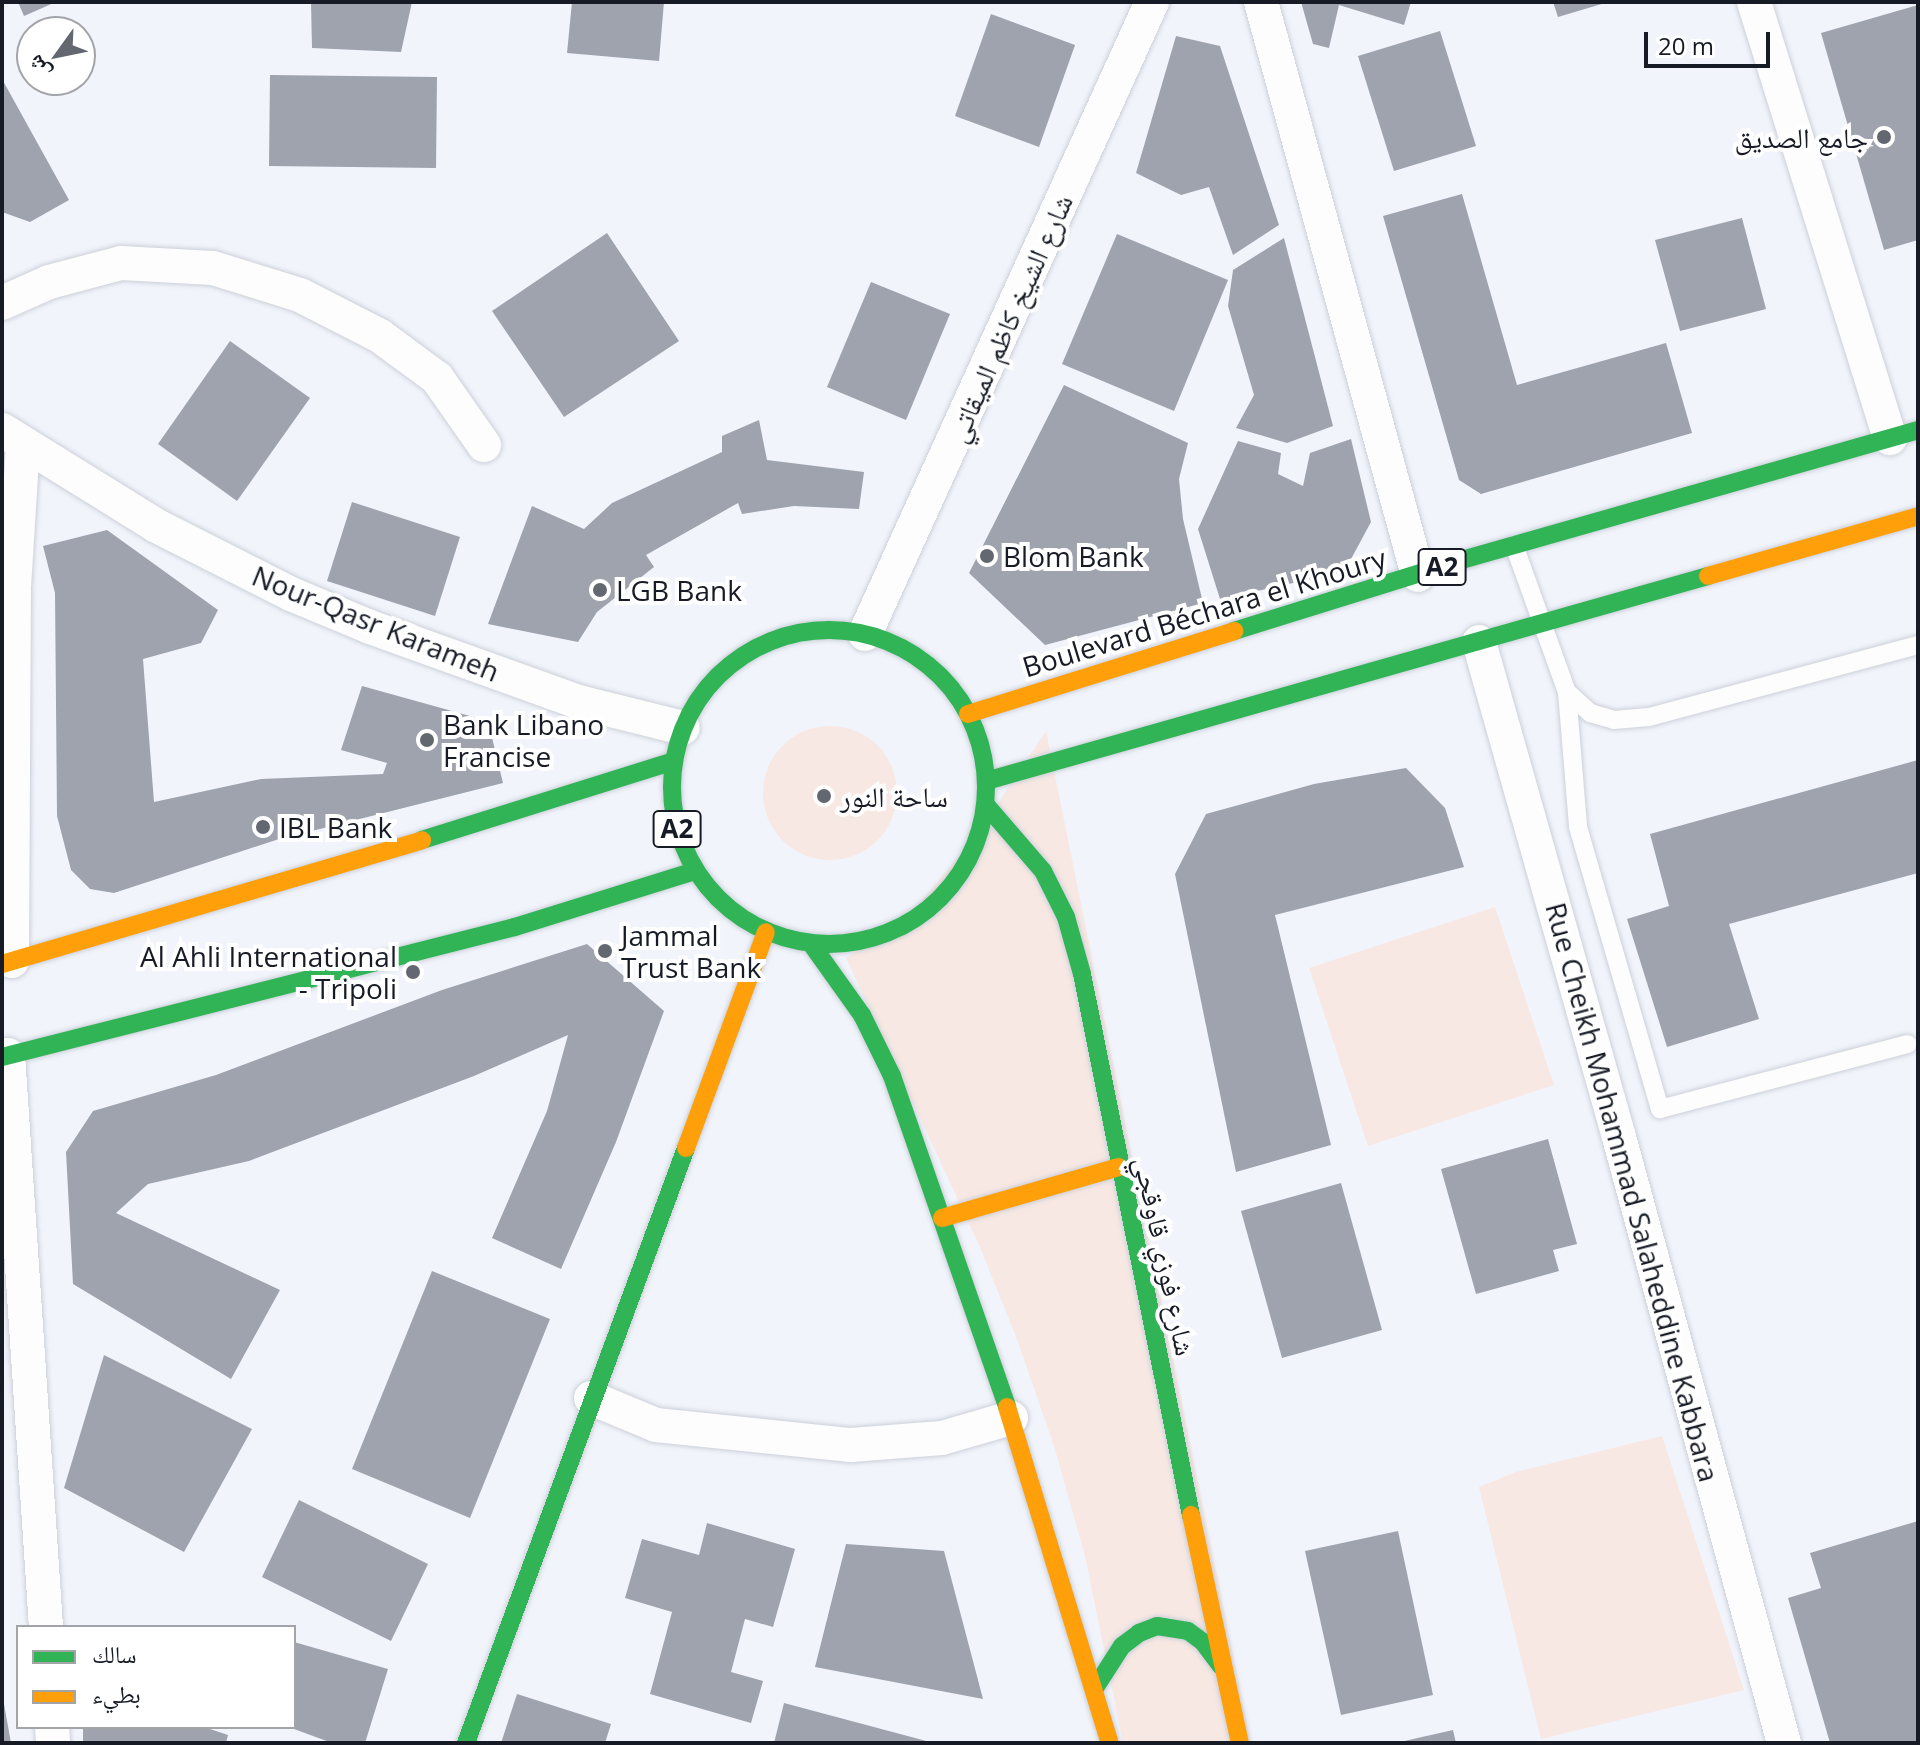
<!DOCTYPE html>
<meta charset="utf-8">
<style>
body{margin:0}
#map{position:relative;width:1920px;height:1745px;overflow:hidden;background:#f1f4fb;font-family:"Open Sans","Noto Naskh Arabic",sans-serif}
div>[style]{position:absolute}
.green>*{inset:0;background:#f8e8e3}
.round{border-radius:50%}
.building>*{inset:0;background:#9ea3ae}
.roads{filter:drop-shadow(0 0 2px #ccd0d9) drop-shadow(0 0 2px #ccd0d9)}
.lane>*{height:18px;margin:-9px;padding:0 9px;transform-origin:9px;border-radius:9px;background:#fdfdfe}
.street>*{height:34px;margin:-17px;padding:0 17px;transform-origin:17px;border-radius:17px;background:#fdfdfe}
.fast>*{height:18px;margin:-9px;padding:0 9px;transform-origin:9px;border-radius:9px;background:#30b455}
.fast>.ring{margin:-9px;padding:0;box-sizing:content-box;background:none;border:18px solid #30b455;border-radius:50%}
.slow>*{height:18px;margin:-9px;padding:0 9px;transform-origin:9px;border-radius:9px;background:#ff9f0a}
.dots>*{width:22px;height:22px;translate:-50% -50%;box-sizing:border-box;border:4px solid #fff;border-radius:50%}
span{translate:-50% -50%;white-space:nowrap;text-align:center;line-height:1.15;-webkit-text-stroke:8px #fff;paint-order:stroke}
.shield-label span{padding:2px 6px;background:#fff;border:2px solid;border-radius:6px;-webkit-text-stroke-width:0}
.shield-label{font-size:26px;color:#161b25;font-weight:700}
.poi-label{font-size:28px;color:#161b25}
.right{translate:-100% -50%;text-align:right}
.left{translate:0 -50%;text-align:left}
.street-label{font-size:28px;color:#161b25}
.frame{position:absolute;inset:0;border:4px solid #161b25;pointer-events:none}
.legend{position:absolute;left:16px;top:1625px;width:280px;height:104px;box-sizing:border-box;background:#fff;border:2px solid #a2a4a8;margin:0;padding:10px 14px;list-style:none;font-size:24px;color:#161b25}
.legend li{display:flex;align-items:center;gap:16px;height:40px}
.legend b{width:40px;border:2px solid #a2a4a8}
.north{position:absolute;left:16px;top:16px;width:80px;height:80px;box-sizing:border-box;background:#fff;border:2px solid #a2a4a8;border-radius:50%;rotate:237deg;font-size:22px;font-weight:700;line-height:32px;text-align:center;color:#161b25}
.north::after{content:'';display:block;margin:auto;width:28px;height:36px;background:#636770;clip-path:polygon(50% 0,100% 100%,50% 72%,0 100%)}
.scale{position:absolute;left:1644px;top:32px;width:126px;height:36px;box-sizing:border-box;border:4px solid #161b25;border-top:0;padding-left:10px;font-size:24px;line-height:28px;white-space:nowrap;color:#161b25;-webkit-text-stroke:6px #fff;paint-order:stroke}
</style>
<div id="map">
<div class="green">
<div class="round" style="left:763px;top:726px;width:134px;height:134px"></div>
<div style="clip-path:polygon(1046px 731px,1251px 1743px,1123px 1743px,1085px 1556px,1054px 1446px,1017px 1339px,979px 1245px,846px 958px,917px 906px,979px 832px)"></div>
<div style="clip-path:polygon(1495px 907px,1554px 1085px,1368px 1146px,1309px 968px)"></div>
<div style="clip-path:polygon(1662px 1436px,1744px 1690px,1541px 1739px,1479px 1487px,1516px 1472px)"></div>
</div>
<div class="building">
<div style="clip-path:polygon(18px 2px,56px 2px,24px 16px)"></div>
<div style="clip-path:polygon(311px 2px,412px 2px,401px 52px,312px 48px)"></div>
<div style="clip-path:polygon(572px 2px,664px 2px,659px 61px,567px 53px)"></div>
<div style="clip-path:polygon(1301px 2px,1411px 2px,1404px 25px,1339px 5px,1329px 48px,1313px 44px)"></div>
<div style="clip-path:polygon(1553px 2px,1604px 2px,1605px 3px,1558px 17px)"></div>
<div style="clip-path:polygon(1918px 5px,1918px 240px,1884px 250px,1821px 33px)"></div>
<div style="clip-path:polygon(991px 14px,1075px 45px,1039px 147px,955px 116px)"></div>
<div style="clip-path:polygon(1440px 31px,1476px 146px,1394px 171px,1358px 56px)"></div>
<div style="clip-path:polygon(1176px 36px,1220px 46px,1279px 225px,1233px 255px,1209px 187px,1181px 195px,1136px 173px)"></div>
<div style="clip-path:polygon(270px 75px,437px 77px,436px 168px,269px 166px)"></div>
<div style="clip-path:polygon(2px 79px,69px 200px,30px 222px,2px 212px)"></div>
<div style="clip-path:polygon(1462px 194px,1517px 385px,1666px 343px,1692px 433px,1481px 494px,1459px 480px,1383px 216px)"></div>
<div style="clip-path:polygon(1742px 218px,1766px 309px,1680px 331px,1655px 240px)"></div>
<div style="clip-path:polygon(607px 233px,679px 341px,564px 417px,492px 311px)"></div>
<div style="clip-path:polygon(1117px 234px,1228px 280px,1174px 411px,1062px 364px)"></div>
<div style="clip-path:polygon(1284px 238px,1333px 426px,1287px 443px,1236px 428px,1254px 395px,1228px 306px,1233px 270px)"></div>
<div style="clip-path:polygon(871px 282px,950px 314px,906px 420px,827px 387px)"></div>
<div style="clip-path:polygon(230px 341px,310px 398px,237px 501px,158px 444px)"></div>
<div style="clip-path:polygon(1064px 385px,1188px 443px,1179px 479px,1183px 519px,1203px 603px,1045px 645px,969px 573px)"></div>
<div style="clip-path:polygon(759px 420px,767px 460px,864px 472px,859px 509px,794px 506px,742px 514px,738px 503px,646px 555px,654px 567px,597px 612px,578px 642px,488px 624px,532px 506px,584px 529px,612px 503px,722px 452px,722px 436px)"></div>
<div style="clip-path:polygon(1351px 439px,1371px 522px,1344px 572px,1220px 599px,1198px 529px,1238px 441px,1281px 453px,1278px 474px,1303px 486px,1310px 453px)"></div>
<div style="clip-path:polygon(352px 502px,460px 537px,435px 616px,327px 581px)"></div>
<div style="clip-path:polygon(107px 530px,218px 610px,201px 643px,143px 659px,154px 802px,261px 779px,383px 774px,387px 763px,341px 750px,362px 686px,488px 721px,503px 783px,276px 840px,114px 893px,90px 889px,71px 870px,57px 816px,55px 593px,43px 546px)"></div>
<div style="clip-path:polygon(1918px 760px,1918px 873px,1729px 924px,1759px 1019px,1667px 1047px,1627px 919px,1669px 906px,1650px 834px)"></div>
<div style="clip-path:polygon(1406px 768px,1445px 808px,1464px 867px,1275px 915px,1331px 1145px,1236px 1172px,1175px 874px,1206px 814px,1314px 784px)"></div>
<div style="clip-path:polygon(587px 944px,664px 1011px,616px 1142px,561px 1269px,492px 1238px,547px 1111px,568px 1035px,474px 1076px,249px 1161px,148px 1184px,116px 1213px,280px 1290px,231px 1379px,73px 1284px,66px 1152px,93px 1111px,216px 1075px,442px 990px)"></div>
<div style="clip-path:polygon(1548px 1139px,1577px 1244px,1553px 1250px,1559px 1271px,1476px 1294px,1441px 1169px)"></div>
<div style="clip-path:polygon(1341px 1183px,1382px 1330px,1282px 1358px,1241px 1211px)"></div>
<div style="clip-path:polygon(432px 1271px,550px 1319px,470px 1518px,352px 1469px)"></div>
<div style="clip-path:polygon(104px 1355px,252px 1429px,184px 1552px,64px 1488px)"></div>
<div style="clip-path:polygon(299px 1500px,428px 1564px,391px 1641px,262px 1577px)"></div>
<div style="clip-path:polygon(1918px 1521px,1918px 1743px,1830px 1743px,1788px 1598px,1821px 1588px,1810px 1553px)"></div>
<div style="clip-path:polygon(707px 1523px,795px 1549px,773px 1627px,745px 1619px,731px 1672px,763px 1681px,751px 1723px,650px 1694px,672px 1612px,625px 1598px,642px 1539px,699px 1555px)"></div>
<div style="clip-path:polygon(1398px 1531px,1433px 1695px,1341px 1715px,1305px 1551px)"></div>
<div style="clip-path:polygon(846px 1544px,944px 1551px,983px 1699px,815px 1667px)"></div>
<div style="clip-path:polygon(294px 1642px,388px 1669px,365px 1743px,332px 1743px,294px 1729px)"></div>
<div style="clip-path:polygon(517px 1694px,611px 1724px,605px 1743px,501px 1743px)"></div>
<div style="clip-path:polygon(784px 1703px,930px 1742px,930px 1743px,774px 1743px)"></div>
<div style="clip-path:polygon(2px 1704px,4px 1704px,11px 1743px,2px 1743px)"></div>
<div style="clip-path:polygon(83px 1727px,204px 1727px,228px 1735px,226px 1743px,83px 1743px)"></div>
<div style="clip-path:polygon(1453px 1730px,1456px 1743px,1400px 1743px,1400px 1742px)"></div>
</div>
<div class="roads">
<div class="lane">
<div style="left:1514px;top:545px;width:156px;rotate:70.2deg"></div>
<div style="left:1567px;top:692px;width:31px;rotate:42deg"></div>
<div style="left:1590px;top:713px;width:25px;rotate:16deg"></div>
<div style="left:1614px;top:720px;width:35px;rotate:-5deg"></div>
<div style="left:1649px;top:717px;width:278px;rotate:-15deg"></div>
<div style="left:1567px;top:692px;width:135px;rotate:85.3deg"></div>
<div style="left:1578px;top:827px;width:294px;rotate:73.8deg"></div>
<div style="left:1660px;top:1109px;width:256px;rotate:-14.7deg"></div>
</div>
<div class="street">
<div style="left:1261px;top:2px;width:594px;rotate:74.68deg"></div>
<div style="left:1754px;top:2px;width:457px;rotate:72.7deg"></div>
<div style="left:2px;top:303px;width:51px;rotate:-24.1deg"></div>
<div style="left:49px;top:282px;width:74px;rotate:-14.8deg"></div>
<div style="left:121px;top:263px;width:92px;rotate:3.1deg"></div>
<div style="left:213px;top:268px;width:91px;rotate:17.2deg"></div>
<div style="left:300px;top:295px;width:90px;rotate:27.1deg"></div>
<div style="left:380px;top:336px;width:71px;rotate:36.4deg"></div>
<div style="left:437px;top:378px;width:82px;rotate:55deg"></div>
<div style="left:2px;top:430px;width:180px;rotate:31.8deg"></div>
<div style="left:155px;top:525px;width:153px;rotate:26.9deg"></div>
<div style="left:291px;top:594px;width:86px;rotate:22.7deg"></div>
<div style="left:370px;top:627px;width:218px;rotate:19.8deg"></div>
<div style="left:575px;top:701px;width:111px;rotate:14deg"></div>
<div style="left:865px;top:634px;width:694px;rotate:-65.58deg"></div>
<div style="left:1479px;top:642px;width:514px;rotate:74.21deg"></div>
<div style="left:1619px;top:1137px;width:628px;rotate:74.77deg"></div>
<div style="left:12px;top:961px;width:374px;rotate:-89.7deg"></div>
<div style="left:14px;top:587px;width:144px;rotate:-86.4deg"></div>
<div style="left:8px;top:1055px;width:573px;rotate:86.2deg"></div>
<div style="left:591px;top:1398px;width:70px;rotate:22.6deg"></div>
<div style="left:656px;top:1425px;width:196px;rotate:5.9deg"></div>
<div style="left:851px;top:1445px;width:91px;rotate:-4.4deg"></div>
<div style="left:942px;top:1438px;width:72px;rotate:-16.2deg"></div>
<div style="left:52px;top:1727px;width:16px;rotate:86deg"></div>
</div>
<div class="fast">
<div class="ring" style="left:672px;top:630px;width:296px;height:296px"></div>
<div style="left:1234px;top:631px;width:232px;rotate:-17.3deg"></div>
<div style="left:1455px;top:562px;width:481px;rotate:-15.9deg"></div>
<div style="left:986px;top:781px;width:751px;rotate:-15.85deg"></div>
<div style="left:986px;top:805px;width:87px;rotate:49.2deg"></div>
<div style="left:1043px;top:871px;width:51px;rotate:63.4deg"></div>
<div style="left:1066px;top:917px;width:59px;rotate:74.3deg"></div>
<div style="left:1082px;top:974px;width:552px;rotate:78.61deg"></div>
<div style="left:422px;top:840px;width:264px;rotate:-17.4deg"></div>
<div style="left:812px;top:945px;width:86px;rotate:54.5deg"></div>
<div style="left:862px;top:1015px;width:68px;rotate:63.8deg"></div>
<div style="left:892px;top:1076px;width:350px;rotate:70.8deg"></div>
<div style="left:2px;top:1057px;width:529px;rotate:-14.22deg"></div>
<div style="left:515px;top:927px;width:189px;rotate:-17.3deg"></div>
<div style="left:1095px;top:1688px;width:50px;rotate:-57.3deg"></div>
<div style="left:1122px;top:1646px;width:21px;rotate:-37deg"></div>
<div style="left:1139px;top:1633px;width:19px;rotate:-21deg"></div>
<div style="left:1157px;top:1626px;width:31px;rotate:9deg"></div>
<div style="left:1188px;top:1631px;width:19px;rotate:36deg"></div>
<div style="left:1203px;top:1642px;width:30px;rotate:53deg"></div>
<div style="left:466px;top:1743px;width:634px;rotate:-69.71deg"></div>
</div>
<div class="slow">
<div style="left:1708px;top:576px;width:218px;rotate:-15.9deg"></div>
<div style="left:968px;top:714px;width:279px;rotate:-17.3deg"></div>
<div style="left:2px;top:964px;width:438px;rotate:-16.4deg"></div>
<div style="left:686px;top:1148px;width:230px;rotate:-69.7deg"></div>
<div style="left:942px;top:1218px;width:184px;rotate:-16.1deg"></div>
<div style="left:1007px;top:1407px;width:351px;rotate:73deg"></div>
<div style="left:1191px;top:1515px;width:233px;rotate:77.9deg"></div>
</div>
</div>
<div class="dots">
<div style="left:1884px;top:137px;background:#636770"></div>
<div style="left:987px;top:556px;background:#636770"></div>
<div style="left:600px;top:590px;background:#636770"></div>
<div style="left:427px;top:740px;background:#636770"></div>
<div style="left:824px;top:796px;background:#636770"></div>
<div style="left:263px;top:827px;background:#636770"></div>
<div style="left:605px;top:951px;background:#636770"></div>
<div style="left:413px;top:972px;background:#636770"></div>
</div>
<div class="shield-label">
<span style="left:1442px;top:567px">A2</span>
<span style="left:677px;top:829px">A2</span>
</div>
<div class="poi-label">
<span class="right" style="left:1868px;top:137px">جامع الصديق</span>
<span class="left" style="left:1003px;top:556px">Blom Bank</span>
<span class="left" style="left:616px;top:590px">LGB Bank</span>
<span class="left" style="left:443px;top:740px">Bank Libano<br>Francise</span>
<span class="left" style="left:840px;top:796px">ساحة النور</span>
<span class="left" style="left:279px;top:827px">IBL Bank</span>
<span class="left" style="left:621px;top:951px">Jammal<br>Trust Bank</span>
<span class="right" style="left:397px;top:972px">Al Ahli International<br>- Tripoli</span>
</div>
<div class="street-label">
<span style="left:1009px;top:318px;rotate:-66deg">شارع الشيخ كاظم الميقاتي</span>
<span style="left:1204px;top:612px;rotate:-17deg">Boulevard Béchara el Khoury</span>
<span style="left:376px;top:623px;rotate:22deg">Nour-Qasr Karameh</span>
<span style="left:1633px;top:1192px;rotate:75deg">Rue Cheikh Mohammad Salaheddine Kabbara</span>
<span style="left:1166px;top:1256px;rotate:78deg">شارع فوزي قاوقجي</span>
</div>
<div class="frame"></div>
<ul class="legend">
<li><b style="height:10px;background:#30b455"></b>سالك</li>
<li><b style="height:10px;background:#ff9f0a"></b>بطيء</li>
</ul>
<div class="north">ش</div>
<div class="scale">20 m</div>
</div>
